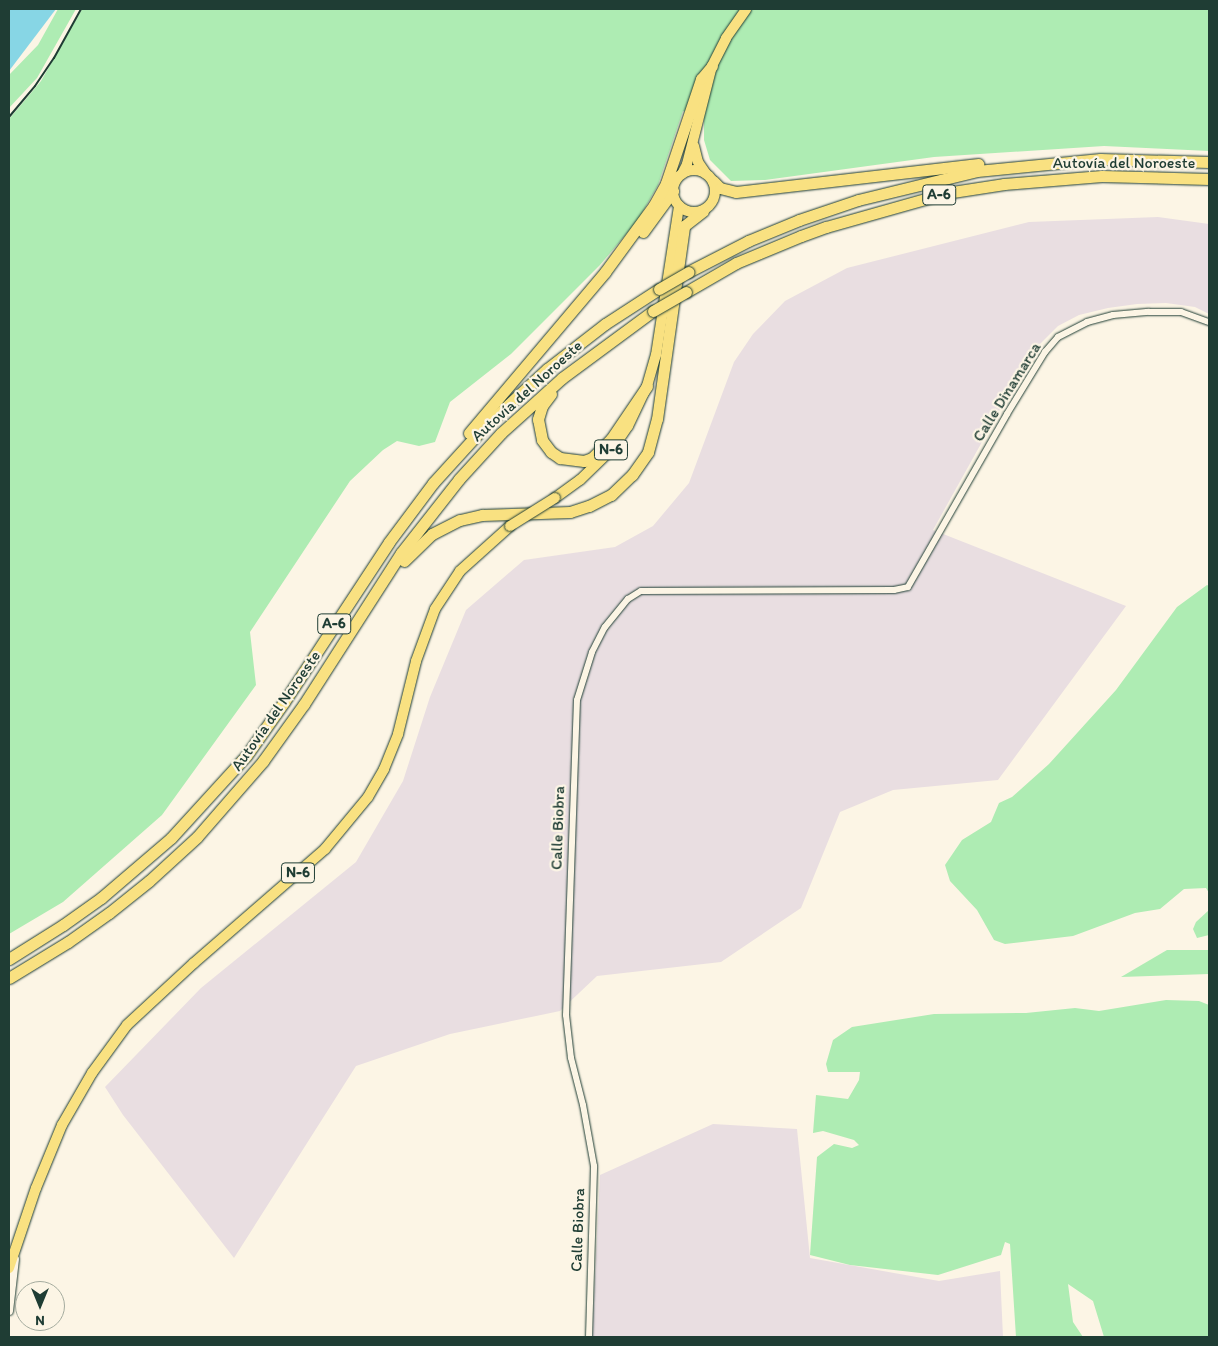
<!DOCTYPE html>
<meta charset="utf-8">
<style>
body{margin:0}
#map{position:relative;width:1218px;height:1346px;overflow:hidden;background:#fcf5e5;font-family:Itim,sans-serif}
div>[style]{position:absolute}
.built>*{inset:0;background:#e9dee1}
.green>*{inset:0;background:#aeecb3}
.water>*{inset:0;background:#87d6e5}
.roads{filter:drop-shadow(0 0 1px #1f3d34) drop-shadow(0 0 1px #1f3d34)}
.minor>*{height:6px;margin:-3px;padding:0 3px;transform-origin:3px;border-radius:3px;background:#fcf5e5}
.tertiary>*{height:8px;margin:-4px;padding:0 4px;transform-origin:4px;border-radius:4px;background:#fcf5e5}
.trunk>*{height:10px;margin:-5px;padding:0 5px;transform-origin:5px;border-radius:5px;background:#f9e181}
.trunk>.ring{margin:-5px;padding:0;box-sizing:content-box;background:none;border:10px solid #f9e181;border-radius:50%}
.motorway>*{height:11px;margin:-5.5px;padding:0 5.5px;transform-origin:5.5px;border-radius:5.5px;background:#f9e181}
.rail>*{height:2px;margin:-1px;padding:0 1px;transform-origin:1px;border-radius:1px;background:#1f3d34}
.bridges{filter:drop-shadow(0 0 1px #1f3d34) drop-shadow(0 0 1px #1f3d34)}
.trunk-bridge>*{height:10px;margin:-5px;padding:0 5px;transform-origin:5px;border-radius:5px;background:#f9e181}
.motorway-bridge>*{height:11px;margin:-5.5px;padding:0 5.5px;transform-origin:5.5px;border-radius:5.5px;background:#f9e181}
span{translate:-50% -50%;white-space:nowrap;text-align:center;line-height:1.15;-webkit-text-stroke:4.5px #fcf5e5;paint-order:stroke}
.shield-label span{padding:1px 4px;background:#fcf5e5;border:1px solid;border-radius:4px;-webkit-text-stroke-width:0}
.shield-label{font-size:15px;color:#1f3d34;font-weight:700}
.street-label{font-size:16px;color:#1f3d34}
.frame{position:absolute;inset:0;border:10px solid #1f3d34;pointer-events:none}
.north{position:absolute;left:15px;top:1281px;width:50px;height:50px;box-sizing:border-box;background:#fcf5e5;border:1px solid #a4ab9e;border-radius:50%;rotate:180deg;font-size:14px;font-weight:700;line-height:20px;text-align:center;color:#1f3d34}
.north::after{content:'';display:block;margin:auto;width:18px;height:22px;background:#1f3d34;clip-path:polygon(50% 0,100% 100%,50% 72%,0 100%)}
</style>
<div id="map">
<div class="built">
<div style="clip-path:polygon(1158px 217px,1209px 224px,1209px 314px,1195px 307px,1166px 303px,1137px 304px,1108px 308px,1079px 315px,1058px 326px,1039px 345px,1012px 388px,933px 530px,1126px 606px,998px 780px,893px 790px,840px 812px,801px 908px,721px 962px,597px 976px,560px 1011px,450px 1034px,356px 1066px,234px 1258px,123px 1115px,105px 1087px,201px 988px,356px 862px,403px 781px,430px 697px,466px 610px,524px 560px,615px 547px,653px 526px,689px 483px,734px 362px,753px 334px,785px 301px,847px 268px,1029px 222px)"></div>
<div style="clip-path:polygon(713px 1124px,797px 1129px,810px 1258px,939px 1281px,1000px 1271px,1003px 1337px,592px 1337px,600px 1175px)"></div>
</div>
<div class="green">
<div style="clip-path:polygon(58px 9px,76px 9px,37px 78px,9px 108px,9px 75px,38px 45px)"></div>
<div style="clip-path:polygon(82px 9px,1209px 9px,1209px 151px,1104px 146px,934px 157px,765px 180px,731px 181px,710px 160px,704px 140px,704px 116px,683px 111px,658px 185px,638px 220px,600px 265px,511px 354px,450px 402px,435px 442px,419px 446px,397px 441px,383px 450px,350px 481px,250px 632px,256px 685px,162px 815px,63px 902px,9px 934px,9px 119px,41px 81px)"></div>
<div style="clip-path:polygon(1207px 585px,1209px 586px,1209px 893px,1206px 888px,1184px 889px,1160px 909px,1135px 913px,1073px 936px,1005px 944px,994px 940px,977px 910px,950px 881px,945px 865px,962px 840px,991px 822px,999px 803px,1012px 797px,1049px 764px,1116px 690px,1177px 607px)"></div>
<div style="clip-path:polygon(1209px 910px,1209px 935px,1197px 938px,1193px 929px,1196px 922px)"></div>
<div style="clip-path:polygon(1167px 950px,1209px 950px,1209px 974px,1121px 977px)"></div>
<div style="clip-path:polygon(1166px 1000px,1199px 1001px,1209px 1005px,1209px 1337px,1104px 1337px,1093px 1301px,1068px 1284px,1073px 1322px,1083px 1337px,1016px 1337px,1010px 1244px,1005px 1242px,1001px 1255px,938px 1275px,850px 1265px,810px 1255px,817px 1157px,834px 1144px,852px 1148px,859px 1145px,854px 1140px,823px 1131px,813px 1133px,816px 1095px,848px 1099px,859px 1080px,860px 1072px,828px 1072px,826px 1064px,833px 1040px,852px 1027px,934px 1014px,1026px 1013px,1075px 1008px,1099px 1011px)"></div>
</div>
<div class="water">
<div style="clip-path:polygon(9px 9px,56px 9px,9px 71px)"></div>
</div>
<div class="roads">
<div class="minor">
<div style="left:589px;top:1337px;width:171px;rotate:-88.3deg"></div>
<div style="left:594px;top:1166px;width:62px;rotate:-100.2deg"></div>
<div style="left:583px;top:1105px;width:49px;rotate:-104.3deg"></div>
<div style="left:571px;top:1058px;width:43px;rotate:-96.6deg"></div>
<div style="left:566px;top:1015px;width:315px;rotate:-88deg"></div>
<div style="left:577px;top:700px;width:50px;rotate:-72.6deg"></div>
<div style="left:592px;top:652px;width:28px;rotate:-63deg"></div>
<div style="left:605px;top:627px;width:36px;rotate:-51deg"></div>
<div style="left:628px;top:599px;width:15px;rotate:-32deg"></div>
<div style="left:641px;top:591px;width:253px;rotate:-0.2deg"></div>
<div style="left:894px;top:590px;width:14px;rotate:-12deg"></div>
<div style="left:908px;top:587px;width:199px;rotate:-60.2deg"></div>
<div style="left:1007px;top:414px;width:73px;rotate:-58.5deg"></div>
<div style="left:1045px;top:352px;width:20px;rotate:-49deg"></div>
<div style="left:1058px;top:337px;width:33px;rotate:-27deg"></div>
<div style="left:1087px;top:322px;width:27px;rotate:-15deg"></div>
<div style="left:1113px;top:315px;width:36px;rotate:-5deg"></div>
<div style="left:1149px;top:312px;width:32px"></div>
<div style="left:1181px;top:312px;width:30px;rotate:20deg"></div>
</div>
<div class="tertiary">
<div style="left:9px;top:1311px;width:52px;rotate:-83.4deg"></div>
</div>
<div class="trunk">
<div style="left:694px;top:146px;width:16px;rotate:76deg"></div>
<div style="left:698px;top:162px;width:14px;rotate:56deg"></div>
<div class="ring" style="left:673px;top:170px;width:32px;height:32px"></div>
<div style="left:682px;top:174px;width:11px;rotate:-63deg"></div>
<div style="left:687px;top:164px;width:101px;rotate:-75.7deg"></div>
<div style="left:712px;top:66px;width:31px;rotate:-63deg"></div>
<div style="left:726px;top:38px;width:35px;rotate:-55deg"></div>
<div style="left:555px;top:498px;width:31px;rotate:-36deg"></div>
<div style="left:580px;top:480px;width:46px;rotate:-44.1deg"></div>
<div style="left:613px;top:448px;width:27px;rotate:-56deg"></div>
<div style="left:628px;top:426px;width:44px;rotate:-64.6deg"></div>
<div style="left:647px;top:386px;width:32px;rotate:-74deg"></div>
<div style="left:656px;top:355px;width:151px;rotate:-81.2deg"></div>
<div style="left:9px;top:1268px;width:84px;rotate:-71.4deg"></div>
<div style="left:36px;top:1188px;width:68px;rotate:-67.6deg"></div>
<div style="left:62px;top:1125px;width:60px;rotate:-60deg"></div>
<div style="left:92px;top:1073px;width:59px;rotate:-53.9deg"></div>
<div style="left:127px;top:1025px;width:91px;rotate:-42.8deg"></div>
<div style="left:194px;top:963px;width:174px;rotate:-41deg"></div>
<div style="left:325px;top:849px;width:67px;rotate:-50.4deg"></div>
<div style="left:368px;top:797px;width:32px;rotate:-60deg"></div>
<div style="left:384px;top:769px;width:38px;rotate:-68deg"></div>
<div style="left:398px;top:734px;width:75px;rotate:-76.1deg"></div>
<div style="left:416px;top:661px;width:55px;rotate:-69.9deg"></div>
<div style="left:435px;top:609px;width:45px;rotate:-56.7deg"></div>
<div style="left:460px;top:571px;width:67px;rotate:-42deg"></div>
</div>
<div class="motorway">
<div style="left:713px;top:181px;width:10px;rotate:45deg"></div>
<div style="left:720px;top:188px;width:16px;rotate:14deg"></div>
<div style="left:736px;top:192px;width:244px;rotate:-6.6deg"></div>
<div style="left:643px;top:232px;width:51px;rotate:-53.8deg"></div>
<div style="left:688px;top:272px;width:68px;rotate:-27.3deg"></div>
<div style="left:748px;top:241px;width:55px;rotate:-22.4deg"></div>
<div style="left:799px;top:220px;width:62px;rotate:-18.7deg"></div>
<div style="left:858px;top:200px;width:122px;rotate:-13.7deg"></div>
<div style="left:977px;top:171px;width:124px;rotate:-5.6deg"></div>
<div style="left:1100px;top:159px;width:109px;rotate:1.6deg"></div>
<div style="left:686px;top:292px;width:58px;rotate:-30.1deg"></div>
<div style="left:736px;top:263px;width:70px;rotate:-22.6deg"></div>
<div style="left:801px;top:236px;width:27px;rotate:-20deg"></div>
<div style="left:826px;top:227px;width:125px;rotate:-15.8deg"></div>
<div style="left:946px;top:193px;width:59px;rotate:-8.8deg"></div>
<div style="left:1004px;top:184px;width:98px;rotate:-4.7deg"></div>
<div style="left:1102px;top:176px;width:107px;rotate:1.6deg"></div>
<div style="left:551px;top:394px;width:15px;rotate:127deg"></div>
<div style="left:542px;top:406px;width:14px;rotate:107deg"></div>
<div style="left:538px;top:419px;width:21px;rotate:79deg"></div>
<div style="left:542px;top:440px;width:15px;rotate:53deg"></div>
<div style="left:551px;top:452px;width:11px;rotate:34deg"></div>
<div style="left:560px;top:458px;width:24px;rotate:7deg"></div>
<div style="left:584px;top:461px;width:9px;rotate:-21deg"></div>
<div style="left:592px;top:458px;width:27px;rotate:-45deg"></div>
<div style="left:611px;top:439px;width:64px;rotate:-55.8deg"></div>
<div style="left:469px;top:433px;width:211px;rotate:-49.8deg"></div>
<div style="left:605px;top:272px;width:83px;rotate:-53.8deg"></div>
<div style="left:654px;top:205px;width:25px;rotate:-61deg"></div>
<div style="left:666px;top:183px;width:110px;rotate:-71.4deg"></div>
<div style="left:701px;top:79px;width:17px;rotate:-50deg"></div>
<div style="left:404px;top:561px;width:39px;rotate:-44deg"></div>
<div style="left:432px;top:534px;width:31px;rotate:-27deg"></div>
<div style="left:460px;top:520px;width:23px;rotate:-13deg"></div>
<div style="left:482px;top:515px;width:88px;rotate:-2deg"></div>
<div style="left:570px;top:512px;width:20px;rotate:-18deg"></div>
<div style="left:589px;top:506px;width:25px;rotate:-27deg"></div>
<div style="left:611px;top:495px;width:29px;rotate:-44deg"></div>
<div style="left:632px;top:475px;width:28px;rotate:-55deg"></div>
<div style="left:648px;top:452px;width:34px;rotate:-75deg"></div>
<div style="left:657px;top:419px;width:195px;rotate:-82deg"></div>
<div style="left:684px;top:226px;width:24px;rotate:-38deg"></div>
<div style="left:9px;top:959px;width:64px;rotate:-32.2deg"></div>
<div style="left:63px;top:925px;width:47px;rotate:-35.4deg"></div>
<div style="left:101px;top:898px;width:92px;rotate:-40.6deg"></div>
<div style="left:171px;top:838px;width:111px;rotate:-47.6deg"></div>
<div style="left:246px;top:756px;width:66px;rotate:-54.9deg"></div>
<div style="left:284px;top:702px;width:191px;rotate:-56.7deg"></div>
<div style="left:389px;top:542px;width:74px;rotate:-53.3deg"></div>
<div style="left:433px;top:483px;width:74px;rotate:-47.7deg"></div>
<div style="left:483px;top:428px;width:87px;rotate:-42.7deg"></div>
<div style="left:547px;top:369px;width:73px;rotate:-37.8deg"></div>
<div style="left:605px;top:324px;width:64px;rotate:-32.9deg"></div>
<div style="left:9px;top:978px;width:69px;rotate:-31.4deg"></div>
<div style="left:68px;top:942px;width:50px;rotate:-35.3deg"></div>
<div style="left:109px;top:913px;width:51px;rotate:-38.7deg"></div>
<div style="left:149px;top:881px;width:65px;rotate:-42.5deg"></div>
<div style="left:197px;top:837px;width:101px;rotate:-49deg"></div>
<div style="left:263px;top:761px;width:70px;rotate:-54.3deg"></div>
<div style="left:304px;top:704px;width:179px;rotate:-57.3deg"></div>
<div style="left:401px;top:553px;width:94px;rotate:-51.9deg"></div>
<div style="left:459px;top:479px;width:62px;rotate:-47.6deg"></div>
<div style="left:501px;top:433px;width:82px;rotate:-42deg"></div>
<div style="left:562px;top:378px;width:113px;rotate:-36.4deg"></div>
</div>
</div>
<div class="rail">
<div style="left:9px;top:117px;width:40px;rotate:-50deg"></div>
<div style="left:35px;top:86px;width:34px;rotate:-56deg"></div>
<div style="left:54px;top:58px;width:56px;rotate:-61.1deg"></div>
</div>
<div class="bridges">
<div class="trunk-bridge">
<div style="left:510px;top:526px;width:53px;rotate:-31.9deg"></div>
</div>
<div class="motorway-bridge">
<div style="left:659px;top:289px;width:34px;rotate:-30deg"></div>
<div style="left:653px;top:311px;width:38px;rotate:-30deg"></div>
</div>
</div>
<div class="shield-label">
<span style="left:939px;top:195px">A-6</span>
<span style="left:611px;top:450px">N-6</span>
<span style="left:334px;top:624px">A-6</span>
<span style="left:298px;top:873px">N-6</span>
</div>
<div class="street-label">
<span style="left:1124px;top:163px">Autovía del Noroeste</span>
<span style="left:527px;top:391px;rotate:-42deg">Autovía del Noroeste</span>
<span style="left:1007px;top:392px;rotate:-58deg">Calle Dinamarca</span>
<span style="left:276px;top:711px;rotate:-55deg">Autovía del Noroeste</span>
<span style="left:558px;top:828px;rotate:-88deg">Calle Biobra</span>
<span style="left:578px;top:1230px;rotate:-88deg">Calle Biobra</span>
</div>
<div class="frame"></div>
<div class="north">N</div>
</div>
